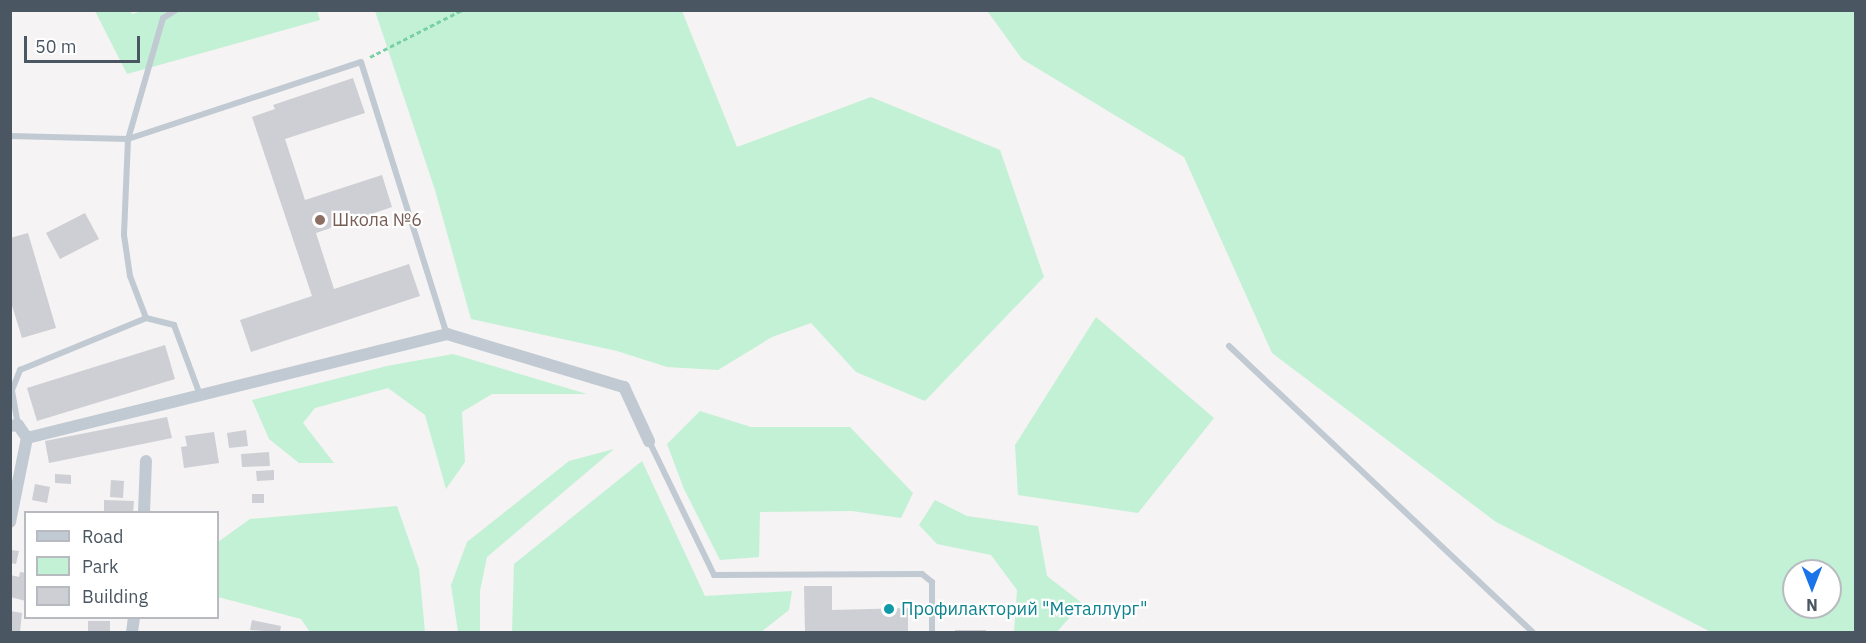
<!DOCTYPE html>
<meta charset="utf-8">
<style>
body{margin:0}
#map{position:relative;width:1866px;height:643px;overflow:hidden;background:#f5f3f3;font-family:"IBM Plex Sans",sans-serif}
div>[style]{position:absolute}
.green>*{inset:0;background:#c3f1d5}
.building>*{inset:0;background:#cdcfd5}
.path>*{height:3px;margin-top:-1.5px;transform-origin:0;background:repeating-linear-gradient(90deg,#7ad0a6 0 4.5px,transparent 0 7.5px)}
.service>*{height:6px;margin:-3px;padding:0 3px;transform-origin:3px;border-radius:3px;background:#c1cad2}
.minor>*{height:12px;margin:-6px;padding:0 6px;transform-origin:6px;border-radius:6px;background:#c1cad2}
.dots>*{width:16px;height:16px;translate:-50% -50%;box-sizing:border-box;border:3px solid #fff;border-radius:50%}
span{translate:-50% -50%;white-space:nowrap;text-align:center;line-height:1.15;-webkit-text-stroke:4.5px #fff;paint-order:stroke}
.education-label{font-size:18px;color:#785e54}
.left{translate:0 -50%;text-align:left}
.culture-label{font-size:18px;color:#0d838f}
.frame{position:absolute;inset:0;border:12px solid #4a5661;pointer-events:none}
.legend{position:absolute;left:24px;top:511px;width:195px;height:108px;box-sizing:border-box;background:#fff;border:2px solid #b7bbc0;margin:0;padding:8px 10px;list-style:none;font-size:18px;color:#4a5661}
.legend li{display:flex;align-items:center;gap:12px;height:30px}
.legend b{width:30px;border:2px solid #b7bbc0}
.north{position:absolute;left:1782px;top:559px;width:60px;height:60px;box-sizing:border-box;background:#fff;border:2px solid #b7bbc0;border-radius:50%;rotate:180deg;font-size:16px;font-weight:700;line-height:24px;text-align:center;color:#4a5661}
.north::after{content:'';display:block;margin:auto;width:21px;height:27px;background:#1a73e8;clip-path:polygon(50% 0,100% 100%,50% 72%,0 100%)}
.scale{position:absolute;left:24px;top:36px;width:116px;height:27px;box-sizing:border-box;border:3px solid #4a5661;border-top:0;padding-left:8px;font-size:18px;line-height:21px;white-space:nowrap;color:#4a5661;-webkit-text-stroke:4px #fff;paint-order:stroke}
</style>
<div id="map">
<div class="green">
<div style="clip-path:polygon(146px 10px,317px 10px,320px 20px,127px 74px,95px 11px,130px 11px,132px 14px)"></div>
<div style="clip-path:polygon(375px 11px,682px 11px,737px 147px,871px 97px,1000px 150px,1044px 277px,925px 401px,856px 372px,811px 323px,772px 337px,718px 370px,667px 367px,617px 351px,471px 319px,435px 190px)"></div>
<div style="clip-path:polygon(evenodd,1856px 11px,1855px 632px,1711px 632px,1496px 522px,1272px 353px,1184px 157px,1022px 59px,988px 12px,1856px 11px,1794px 571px,1830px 571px,1830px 607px,1794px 607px,1794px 571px)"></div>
<div style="clip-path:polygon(1096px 317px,1214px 418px,1138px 513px,1018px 495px,1015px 445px)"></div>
<div style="clip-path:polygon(453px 354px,587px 394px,492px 394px,462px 412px,465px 462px,446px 489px,425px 415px,388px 388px,315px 408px,303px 423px,334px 463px,299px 463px,269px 439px,252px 400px,387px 366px)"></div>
<div style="clip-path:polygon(700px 411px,751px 427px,850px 427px,913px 493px,901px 518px,852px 511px,760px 512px,759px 557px,720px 560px,684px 489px,667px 444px)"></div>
<div style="clip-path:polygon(614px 449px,487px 557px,480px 591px,480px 632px,458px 632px,451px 585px,467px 542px,569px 461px)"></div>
<div style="clip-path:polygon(642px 461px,705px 596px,792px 591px,789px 610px,761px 632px,512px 632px,514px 564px)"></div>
<div style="clip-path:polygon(935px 500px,967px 516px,1038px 526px,1047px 576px,1082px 603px,1057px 632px,1014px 632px,1017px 590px,991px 555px,937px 544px,919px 525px)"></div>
<div style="clip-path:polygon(397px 506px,419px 569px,425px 632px,310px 632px,301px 619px,218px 597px,218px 542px,250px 519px)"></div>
</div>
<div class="building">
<div style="clip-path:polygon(353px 78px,365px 113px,285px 139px,305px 200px,382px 175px,392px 207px,316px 233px,334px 289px,409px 264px,420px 296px,251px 352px,240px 320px,312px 296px,252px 117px,275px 109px,273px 105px)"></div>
<div style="clip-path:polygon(85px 213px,99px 239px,60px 259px,46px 233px)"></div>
<div style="clip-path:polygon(28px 233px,56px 328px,22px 338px,10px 299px,10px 238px)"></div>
<div style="clip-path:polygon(165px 345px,175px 379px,37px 421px,27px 388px)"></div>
<div style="clip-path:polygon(167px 417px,172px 438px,49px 463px,45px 441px)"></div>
<div style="clip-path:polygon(246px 430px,248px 446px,229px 448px,227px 433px)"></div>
<div style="clip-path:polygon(214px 432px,219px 463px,184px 468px,181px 447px,187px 446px,185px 436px)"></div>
<div style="clip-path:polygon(269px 452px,270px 466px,242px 467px,241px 454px)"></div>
<div style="clip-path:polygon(274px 470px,274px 480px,257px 481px,256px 471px)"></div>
<div style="clip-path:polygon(55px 474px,71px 475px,71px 484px,55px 483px)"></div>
<div style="clip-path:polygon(111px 480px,124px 481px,123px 498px,110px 497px)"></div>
<div style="clip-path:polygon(35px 484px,50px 487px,47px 503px,32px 500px)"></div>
<div style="clip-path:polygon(252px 494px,264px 494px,264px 503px,252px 503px)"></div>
<div style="clip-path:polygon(104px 500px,134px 501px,133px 512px,104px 512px)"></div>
<div style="clip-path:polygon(12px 550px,19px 551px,16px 564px,10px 563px)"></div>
<div style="clip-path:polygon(20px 572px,26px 573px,26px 601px,10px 597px,10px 575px,19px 577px)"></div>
<div style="clip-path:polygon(804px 586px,832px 586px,832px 610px,908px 608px,908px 632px,805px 632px)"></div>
<div style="clip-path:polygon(10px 611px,22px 613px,20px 632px,10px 632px)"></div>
<div style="clip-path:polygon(252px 620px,281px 626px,280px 632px,250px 630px)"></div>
<div style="clip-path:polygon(88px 621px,110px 621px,110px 632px,88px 632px)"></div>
<div style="clip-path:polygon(955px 630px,986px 630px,986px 632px,955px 632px)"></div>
</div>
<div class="path">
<div style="left:370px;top:57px;width:103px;rotate:-27.1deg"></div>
</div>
<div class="service">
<div style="left:176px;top:10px;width:15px;rotate:148deg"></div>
<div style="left:163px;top:18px;width:126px;rotate:106.1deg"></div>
<div style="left:128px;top:139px;width:96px;rotate:92.4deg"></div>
<div style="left:124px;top:235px;width:41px;rotate:81.7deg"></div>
<div style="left:130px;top:276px;width:45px;rotate:69.1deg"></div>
<div style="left:146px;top:318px;width:29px;rotate:14deg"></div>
<div style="left:174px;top:325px;width:75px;rotate:69.6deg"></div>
<div style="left:10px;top:136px;width:118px;rotate:1.5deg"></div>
<div style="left:128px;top:139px;width:245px;rotate:-18.3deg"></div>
<div style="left:361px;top:62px;width:285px;rotate:72.5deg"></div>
<div style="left:1229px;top:346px;width:417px;rotate:43.3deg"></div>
<div style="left:18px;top:425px;width:36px;rotate:-100deg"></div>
<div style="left:12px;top:390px;width:22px;rotate:-68deg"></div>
<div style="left:20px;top:370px;width:136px;rotate:-22.4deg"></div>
<div style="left:649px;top:441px;width:149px;rotate:64.1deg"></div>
<div style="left:714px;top:575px;width:208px;rotate:-0.3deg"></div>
<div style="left:922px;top:574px;width:13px;rotate:39deg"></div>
<div style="left:932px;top:582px;width:50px;rotate:90deg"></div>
</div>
<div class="minor">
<div style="left:10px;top:426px;width:8px;rotate:-7deg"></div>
<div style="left:18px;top:425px;width:16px;rotate:55deg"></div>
<div style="left:27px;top:438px;width:433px;rotate:-13.9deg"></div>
<div style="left:447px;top:334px;width:185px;rotate:16.7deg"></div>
<div style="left:624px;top:387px;width:60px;rotate:65.2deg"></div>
<div style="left:144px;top:512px;width:51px;rotate:-87.8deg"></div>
<div style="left:10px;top:522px;width:86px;rotate:-78.6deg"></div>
<div style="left:132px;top:632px;width:14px;rotate:-82deg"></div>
</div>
<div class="dots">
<div style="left:320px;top:220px;background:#8d6e63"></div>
<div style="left:889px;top:609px;background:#0f9aa8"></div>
</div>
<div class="education-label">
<span class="left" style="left:332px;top:220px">Школа №6</span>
</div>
<div class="culture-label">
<span class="left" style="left:901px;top:609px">Профилакторий "Металлург"</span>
</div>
<div class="frame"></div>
<ul class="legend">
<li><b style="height:8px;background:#c1cad2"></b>Road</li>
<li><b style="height:16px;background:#c3f1d5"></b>Park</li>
<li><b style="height:16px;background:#cdcfd5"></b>Building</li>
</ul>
<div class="north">N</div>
<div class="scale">50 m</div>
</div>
